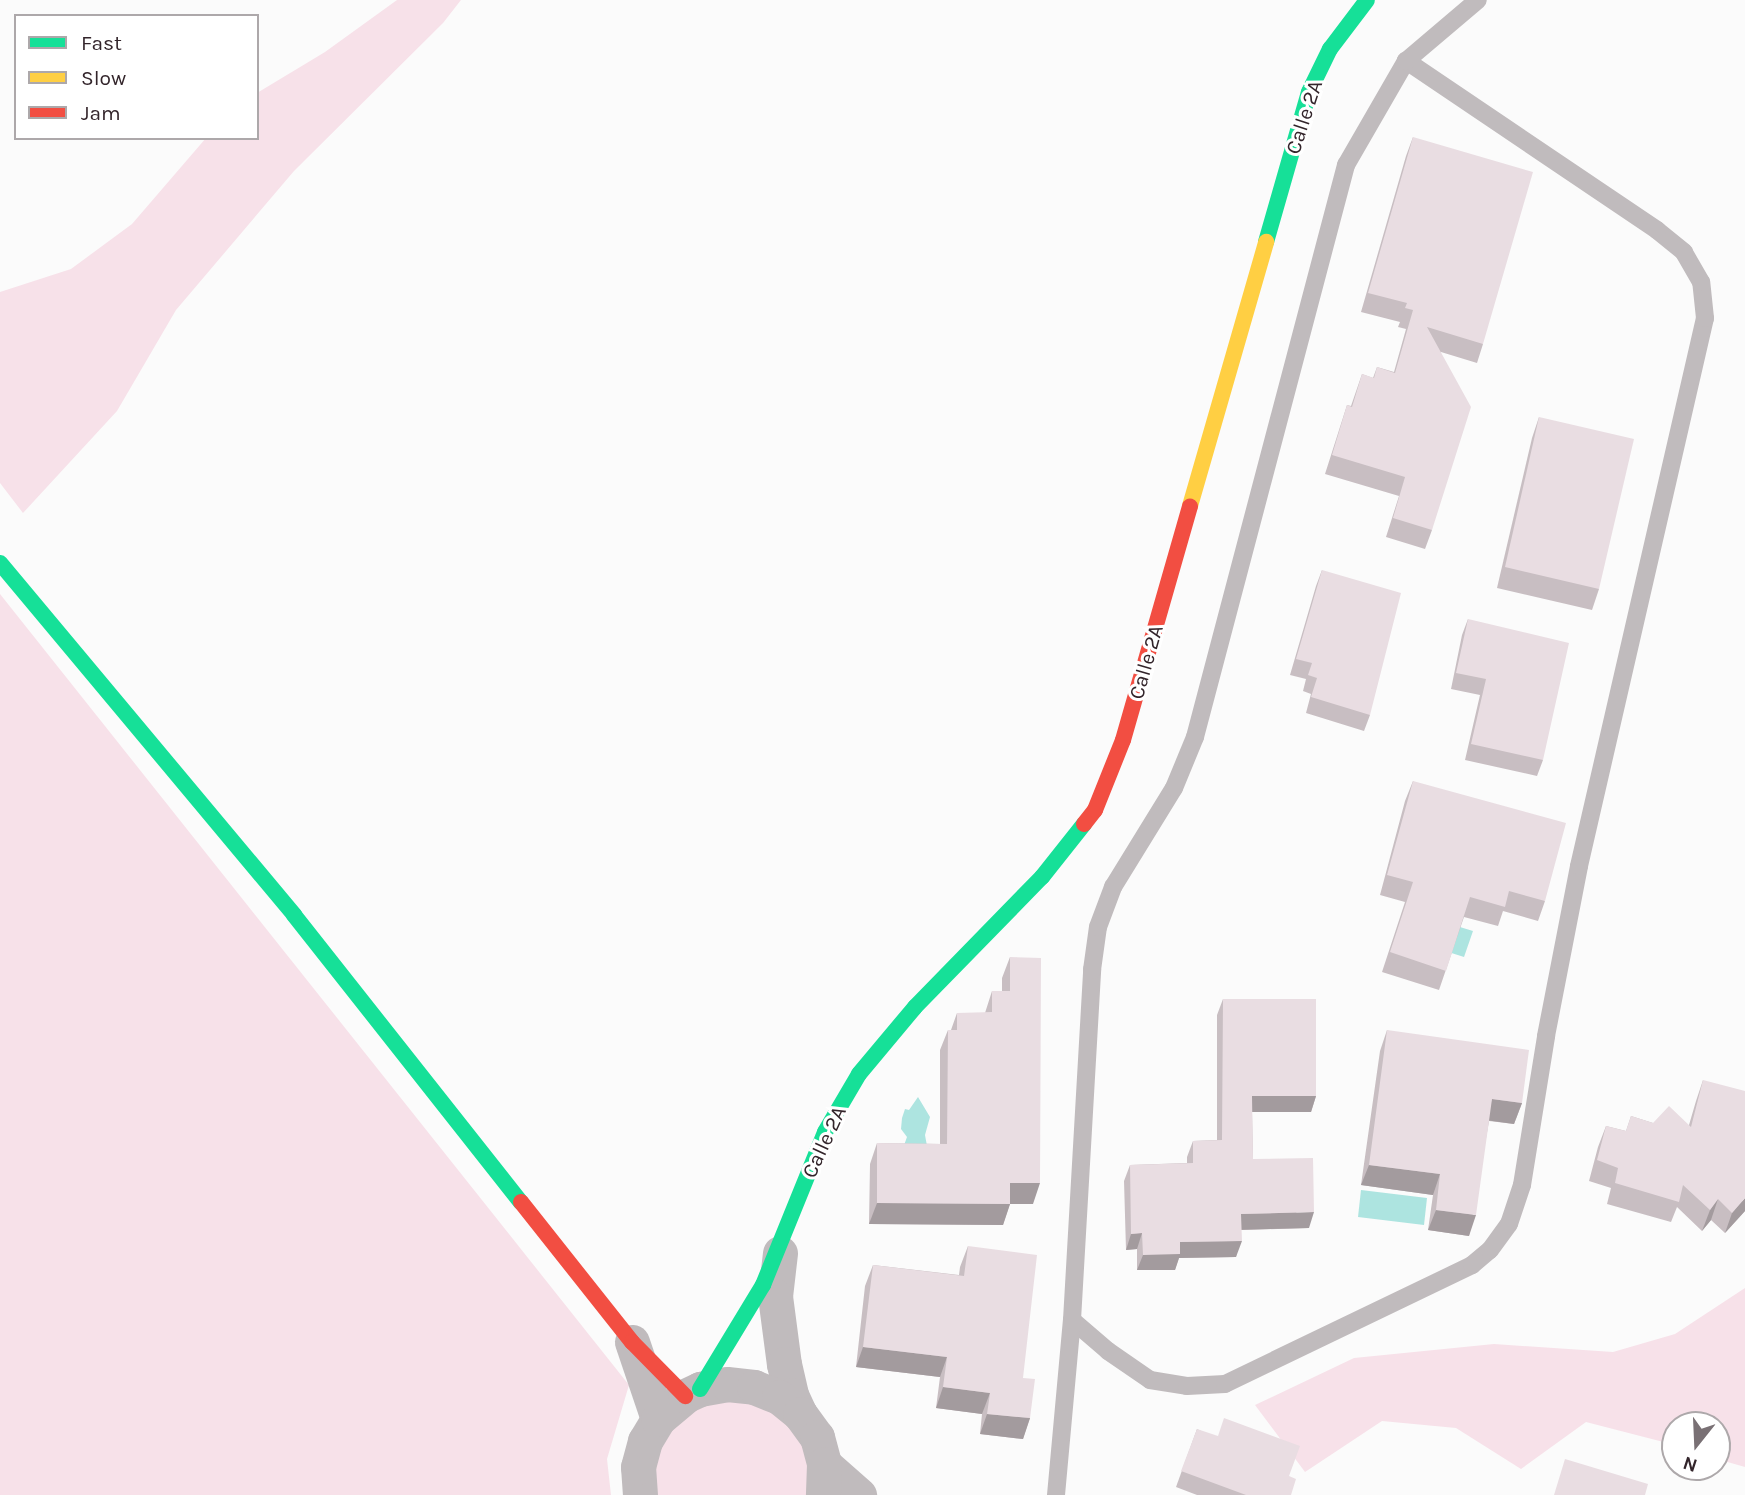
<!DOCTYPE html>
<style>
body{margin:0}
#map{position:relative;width:1745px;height:1495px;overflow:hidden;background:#fbfbfb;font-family:Karla,sans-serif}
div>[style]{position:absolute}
.green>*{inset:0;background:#f7e1e9}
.water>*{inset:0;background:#ade4e0}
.lane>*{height:18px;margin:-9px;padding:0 9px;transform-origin:9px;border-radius:9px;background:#c0bbbd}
.street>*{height:35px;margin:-17.5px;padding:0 17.5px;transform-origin:17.5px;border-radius:17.5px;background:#c0bbbd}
.fast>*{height:16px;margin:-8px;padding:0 8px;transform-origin:8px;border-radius:8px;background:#16e098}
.slow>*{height:16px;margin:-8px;padding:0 8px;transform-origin:8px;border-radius:8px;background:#ffcf43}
.jam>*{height:16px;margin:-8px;padding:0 8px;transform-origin:8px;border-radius:8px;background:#f24e42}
.wall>*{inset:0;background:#c8bec2}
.shaded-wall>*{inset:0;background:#a39b9e}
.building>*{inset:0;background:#e9dde2}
span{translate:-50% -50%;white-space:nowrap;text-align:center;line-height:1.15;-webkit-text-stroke:6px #fff;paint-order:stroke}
.street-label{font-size:21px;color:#33252b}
.legend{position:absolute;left:14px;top:14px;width:245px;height:126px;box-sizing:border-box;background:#fff;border:2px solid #ada8aa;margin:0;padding:9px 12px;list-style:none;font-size:21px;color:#33252b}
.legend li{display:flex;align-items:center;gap:14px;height:35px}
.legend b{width:35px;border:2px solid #ada8aa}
.north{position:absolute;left:1661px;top:1411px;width:70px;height:70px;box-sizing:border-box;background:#fff;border:2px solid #ada8aa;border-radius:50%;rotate:198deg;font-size:19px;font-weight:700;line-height:28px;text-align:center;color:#33252b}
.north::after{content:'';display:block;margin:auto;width:24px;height:32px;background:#797074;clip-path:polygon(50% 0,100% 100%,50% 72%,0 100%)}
</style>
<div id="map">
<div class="green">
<div style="clip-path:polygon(397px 0,461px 0,443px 23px,294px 171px,176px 310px,117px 411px,23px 513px,0 483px,0 292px,71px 269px,132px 224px,206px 138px,257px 138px,257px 93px,325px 52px)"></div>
<div style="clip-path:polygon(0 594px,629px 1385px,607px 1459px,611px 1495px,0 1495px)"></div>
<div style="clip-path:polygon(1745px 1288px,1745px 1467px,1717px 1459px,1717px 1425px,1675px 1425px,1675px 1445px,1586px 1422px,1521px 1469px,1456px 1428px,1382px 1421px,1305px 1472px,1255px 1405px,1354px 1358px,1494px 1344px,1613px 1352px,1675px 1334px)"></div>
<div style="clip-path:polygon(700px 1389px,800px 1414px,823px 1495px,640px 1495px,645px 1441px)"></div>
</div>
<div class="water">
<div style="clip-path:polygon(1427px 917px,1473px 931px,1464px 957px,1420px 943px)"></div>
<div style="clip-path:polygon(918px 1097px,930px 1117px,925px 1135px,927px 1146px,903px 1148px,907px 1137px,901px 1129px,902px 1118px,905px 1109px,909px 1110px)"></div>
<div style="clip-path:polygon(1361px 1190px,1427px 1198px,1424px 1225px,1358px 1217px)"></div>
</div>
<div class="lane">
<div style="left:1072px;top:1320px;width:48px;rotate:40.7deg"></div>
<div style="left:1108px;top:1351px;width:51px;rotate:34.6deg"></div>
<div style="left:1150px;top:1380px;width:37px;rotate:9deg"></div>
<div style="left:1187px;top:1386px;width:38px;rotate:-3deg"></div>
<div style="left:1225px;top:1384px;width:274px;rotate:-25.7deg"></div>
<div style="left:1472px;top:1265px;width:23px;rotate:-40deg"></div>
<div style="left:1490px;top:1250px;width:32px;rotate:-54deg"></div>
<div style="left:1509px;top:1224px;width:41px;rotate:-71.6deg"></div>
<div style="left:1522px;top:1185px;width:151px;rotate:-80.8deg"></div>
<div style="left:1546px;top:1036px;width:173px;rotate:-79deg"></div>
<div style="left:1579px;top:866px;width:562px;rotate:-77.05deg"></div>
<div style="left:1705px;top:318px;width:36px;rotate:-96deg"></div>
<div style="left:1701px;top:282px;width:34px;rotate:-120deg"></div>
<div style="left:1684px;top:252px;width:35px;rotate:-141deg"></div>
<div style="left:1657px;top:230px;width:303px;rotate:-146deg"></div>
<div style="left:1056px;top:1495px;width:176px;rotate:-84.8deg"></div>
<div style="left:1072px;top:1320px;width:351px;rotate:-86.7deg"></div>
<div style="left:1092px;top:970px;width:43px;rotate:-82.1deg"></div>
<div style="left:1098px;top:927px;width:43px;rotate:-69.4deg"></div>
<div style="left:1113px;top:887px;width:116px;rotate:-58.4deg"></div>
<div style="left:1174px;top:788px;width:55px;rotate:-67.6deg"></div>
<div style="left:1195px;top:737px;width:592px;rotate:-75.21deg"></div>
<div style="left:1346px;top:165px;width:120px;rotate:-60deg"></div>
<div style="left:1406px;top:61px;width:94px;rotate:-40.3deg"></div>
</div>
<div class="street">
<div style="left:780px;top:1253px;width:43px;rotate:96.6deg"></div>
<div style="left:775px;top:1296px;width:69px;rotate:82.5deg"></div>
<div style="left:784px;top:1364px;width:32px;rotate:77deg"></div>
<div style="left:791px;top:1395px;width:21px;rotate:65deg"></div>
<div style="left:632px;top:1342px;width:81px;rotate:71.3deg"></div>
<div style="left:824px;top:1464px;width:47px;rotate:41.5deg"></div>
<div style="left:640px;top:1495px;width:28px;rotate:-94deg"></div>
<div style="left:638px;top:1467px;width:27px;rotate:-75deg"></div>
<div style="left:645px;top:1441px;width:26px;rotate:-59deg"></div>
<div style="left:658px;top:1419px;width:35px;rotate:-40deg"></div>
<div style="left:685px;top:1396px;width:17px;rotate:-25deg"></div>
<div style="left:700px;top:1389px;width:27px;rotate:-10deg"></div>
<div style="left:727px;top:1384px;width:27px;rotate:6deg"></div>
<div style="left:754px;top:1387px;width:27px;rotate:22deg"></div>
<div style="left:779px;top:1397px;width:27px;rotate:39deg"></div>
<div style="left:800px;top:1414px;width:29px;rotate:54deg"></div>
<div style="left:817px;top:1437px;width:28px;rotate:75deg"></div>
<div style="left:824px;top:1464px;width:31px;rotate:92deg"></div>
</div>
<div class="fast">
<div style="left:1266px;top:242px;width:156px;rotate:-74deg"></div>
<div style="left:1309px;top:92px;width:48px;rotate:-64deg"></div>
<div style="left:1330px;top:49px;width:61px;rotate:-52.9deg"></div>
<div style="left:0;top:563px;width:459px;rotate:50.1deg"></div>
<div style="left:294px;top:915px;width:366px;rotate:51.7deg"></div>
<div style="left:700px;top:1389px;width:122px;rotate:-58.8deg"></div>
<div style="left:763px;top:1285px;width:165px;rotate:-67.9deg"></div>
<div style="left:825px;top:1132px;width:67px;rotate:-59.6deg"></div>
<div style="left:859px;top:1074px;width:87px;rotate:-50.1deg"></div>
<div style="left:915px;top:1007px;width:182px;rotate:-45.7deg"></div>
<div style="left:1042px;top:877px;width:68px;rotate:-51.6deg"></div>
</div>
<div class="slow">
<div style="left:1190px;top:506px;width:275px;rotate:-73.9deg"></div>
</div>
<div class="jam">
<div style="left:1084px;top:824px;width:18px;rotate:-52deg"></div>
<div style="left:1095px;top:810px;width:75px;rotate:-68.2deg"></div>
<div style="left:1123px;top:740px;width:243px;rotate:-74deg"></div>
<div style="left:521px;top:1202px;width:179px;rotate:51.6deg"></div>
<div style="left:632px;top:1342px;width:76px;rotate:45.5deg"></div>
</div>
<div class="wall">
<div style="clip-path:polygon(1413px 137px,1483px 344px,1477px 363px,1441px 352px,1432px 530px,1425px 549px,1386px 537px,1399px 496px,1325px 474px,1347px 405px,1351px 406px,1362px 374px,1373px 378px,1377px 367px,1394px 372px,1406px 329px,1398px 327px,1400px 322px,1361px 312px,1406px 156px)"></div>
<div style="clip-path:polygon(1539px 417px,1599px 589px,1592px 610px,1497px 588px,1532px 438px)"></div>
<div style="clip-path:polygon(1322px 570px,1370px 715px,1364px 731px,1306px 713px,1311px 694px,1303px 691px,1306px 679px,1290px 675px,1316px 586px)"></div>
<div style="clip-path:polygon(1468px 619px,1543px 760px,1537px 776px,1465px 760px,1480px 695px,1451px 689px,1462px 635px)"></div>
<div style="clip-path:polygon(1413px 781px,1545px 901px,1538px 921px,1503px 911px,1498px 926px,1464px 917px,1439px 990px,1382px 972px,1405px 902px,1380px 895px,1405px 801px)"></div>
<div style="clip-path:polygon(1010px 957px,1033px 1204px,1010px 1204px,1003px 1225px,869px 1224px,870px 1164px,877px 1143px,940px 1144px,940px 1050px,948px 1030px,951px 1030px,957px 1013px,985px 1013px,992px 991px,1002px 991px,1002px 978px)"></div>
<div style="clip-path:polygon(1223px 999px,1316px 1096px,1311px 1112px,1252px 1112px,1253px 1159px,1309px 1228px,1241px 1230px,1236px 1257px,1179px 1258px,1175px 1270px,1137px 1270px,1137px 1249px,1126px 1250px,1124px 1181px,1130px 1165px,1187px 1163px,1187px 1157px,1193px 1141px,1217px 1140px,1217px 1015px)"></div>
<div style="clip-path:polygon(1387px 1030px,1522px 1103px,1514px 1124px,1489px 1121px,1469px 1236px,1428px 1230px,1433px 1195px,1361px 1185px,1380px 1051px)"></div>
<div style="clip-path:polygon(1703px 1080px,1745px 1211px,1725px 1233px,1711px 1220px,1702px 1231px,1677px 1207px,1671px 1222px,1607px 1204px,1611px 1188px,1589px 1181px,1598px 1147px,1606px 1126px,1626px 1131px,1631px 1116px,1653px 1123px,1689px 1125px,1696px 1101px)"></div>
<div style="clip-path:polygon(968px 1246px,1023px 1378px,1030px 1418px,1023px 1439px,980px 1434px,982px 1414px,936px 1408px,940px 1377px,856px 1367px,865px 1286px,873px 1265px,959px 1275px,960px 1267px)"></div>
<div style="clip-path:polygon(1197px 1429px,1289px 1476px,1291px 1495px,1197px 1495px,1176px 1487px)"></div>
</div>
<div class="shaded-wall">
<div style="clip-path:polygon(1252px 1096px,1316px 1096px,1311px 1112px,1246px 1112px)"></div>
<div style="clip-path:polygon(1492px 1099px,1522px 1103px,1514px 1124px,1485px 1120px)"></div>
<div style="clip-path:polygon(1369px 1165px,1440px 1174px,1433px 1195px,1361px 1185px)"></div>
<div style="clip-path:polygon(1010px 1183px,1040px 1183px,1033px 1204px,1003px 1204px)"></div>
<div style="clip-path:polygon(1745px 1198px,1745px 1211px,1725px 1233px,1732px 1213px)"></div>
<div style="clip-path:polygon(1718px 1199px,1711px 1220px,1702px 1231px,1710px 1210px)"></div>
<div style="clip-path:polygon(877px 1203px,1010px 1204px,1003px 1225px,869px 1224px)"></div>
<div style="clip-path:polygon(1436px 1210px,1476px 1215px,1469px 1236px,1428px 1230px)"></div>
<div style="clip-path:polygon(1314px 1212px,1309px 1228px,1235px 1230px,1241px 1214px)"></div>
<div style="clip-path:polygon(1142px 1233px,1137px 1249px,1126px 1250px,1131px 1234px)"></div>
<div style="clip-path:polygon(1242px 1241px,1236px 1257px,1179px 1258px,1175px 1270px,1137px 1270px,1143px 1255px,1180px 1242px)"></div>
<div style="clip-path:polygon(863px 1347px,947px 1357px,940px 1377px,856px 1367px)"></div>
<div style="clip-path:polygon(943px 1387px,990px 1393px,982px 1414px,936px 1408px)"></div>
<div style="clip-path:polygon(987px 1414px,1030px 1418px,1023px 1439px,980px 1434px)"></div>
</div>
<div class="building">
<div style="clip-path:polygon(1413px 137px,1533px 172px,1483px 344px,1427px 327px,1471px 407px,1432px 530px,1393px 518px,1405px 477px,1332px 455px,1347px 405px,1352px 407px,1362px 374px,1374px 378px,1377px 367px,1395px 373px,1413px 310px,1405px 308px,1407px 303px,1368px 293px)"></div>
<div style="clip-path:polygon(1539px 417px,1634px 439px,1599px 589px,1505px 567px)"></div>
<div style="clip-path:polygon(1322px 570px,1401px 593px,1370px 715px,1311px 697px,1317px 678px,1308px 675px,1312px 663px,1296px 659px)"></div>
<div style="clip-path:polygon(1468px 619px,1569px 643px,1543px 760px,1471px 744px,1486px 679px,1456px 673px)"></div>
<div style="clip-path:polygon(1413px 781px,1566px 823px,1545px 901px,1509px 891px,1505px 907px,1470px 897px,1446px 971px,1390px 952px,1413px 882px,1387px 875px)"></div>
<div style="clip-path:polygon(1010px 957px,1041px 958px,1040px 1183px,1010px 1183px,1010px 1204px,877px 1203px,877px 1143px,947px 1144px,948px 1030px,957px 1030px,957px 1013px,992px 1012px,992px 991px,1010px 991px)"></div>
<div style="clip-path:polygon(1223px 999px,1316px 999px,1316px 1096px,1252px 1096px,1253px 1159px,1313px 1158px,1314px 1212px,1241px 1214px,1242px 1241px,1180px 1242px,1180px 1254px,1143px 1255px,1142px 1233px,1131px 1234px,1130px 1165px,1193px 1163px,1193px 1141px,1222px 1140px)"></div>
<div style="clip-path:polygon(1387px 1030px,1529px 1050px,1522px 1103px,1492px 1099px,1476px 1215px,1436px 1210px,1440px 1174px,1369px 1165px)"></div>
<div style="clip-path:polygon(1703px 1080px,1745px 1091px,1745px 1198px,1732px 1213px,1718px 1199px,1710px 1210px,1683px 1185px,1679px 1202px,1615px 1183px,1618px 1168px,1597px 1160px,1606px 1126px,1626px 1131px,1631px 1116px,1653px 1123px,1669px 1106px,1691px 1127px)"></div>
<div style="clip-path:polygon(968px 1246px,1037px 1255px,1023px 1378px,1035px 1379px,1030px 1418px,987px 1414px,990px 1393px,943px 1387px,947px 1357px,863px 1347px,873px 1265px,964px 1276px)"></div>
<div style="clip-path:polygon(1224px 1418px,1300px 1446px,1289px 1476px,1296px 1479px,1291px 1495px,1246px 1495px,1181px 1471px,1197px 1429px,1218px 1436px)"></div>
<div style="clip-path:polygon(1565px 1459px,1648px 1484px,1645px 1495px,1554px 1495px)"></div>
</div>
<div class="street-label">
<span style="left:1304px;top:117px;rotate:-72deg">Calle 2A</span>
<span style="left:1146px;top:662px;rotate:-74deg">Calle 2A</span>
<span style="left:824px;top:1142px;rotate:-65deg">Calle 2A</span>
</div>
<ul class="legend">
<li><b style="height:9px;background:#16e098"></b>Fast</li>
<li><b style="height:9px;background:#ffcf43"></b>Slow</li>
<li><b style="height:9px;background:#f24e42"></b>Jam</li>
</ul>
<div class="north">N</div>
</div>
